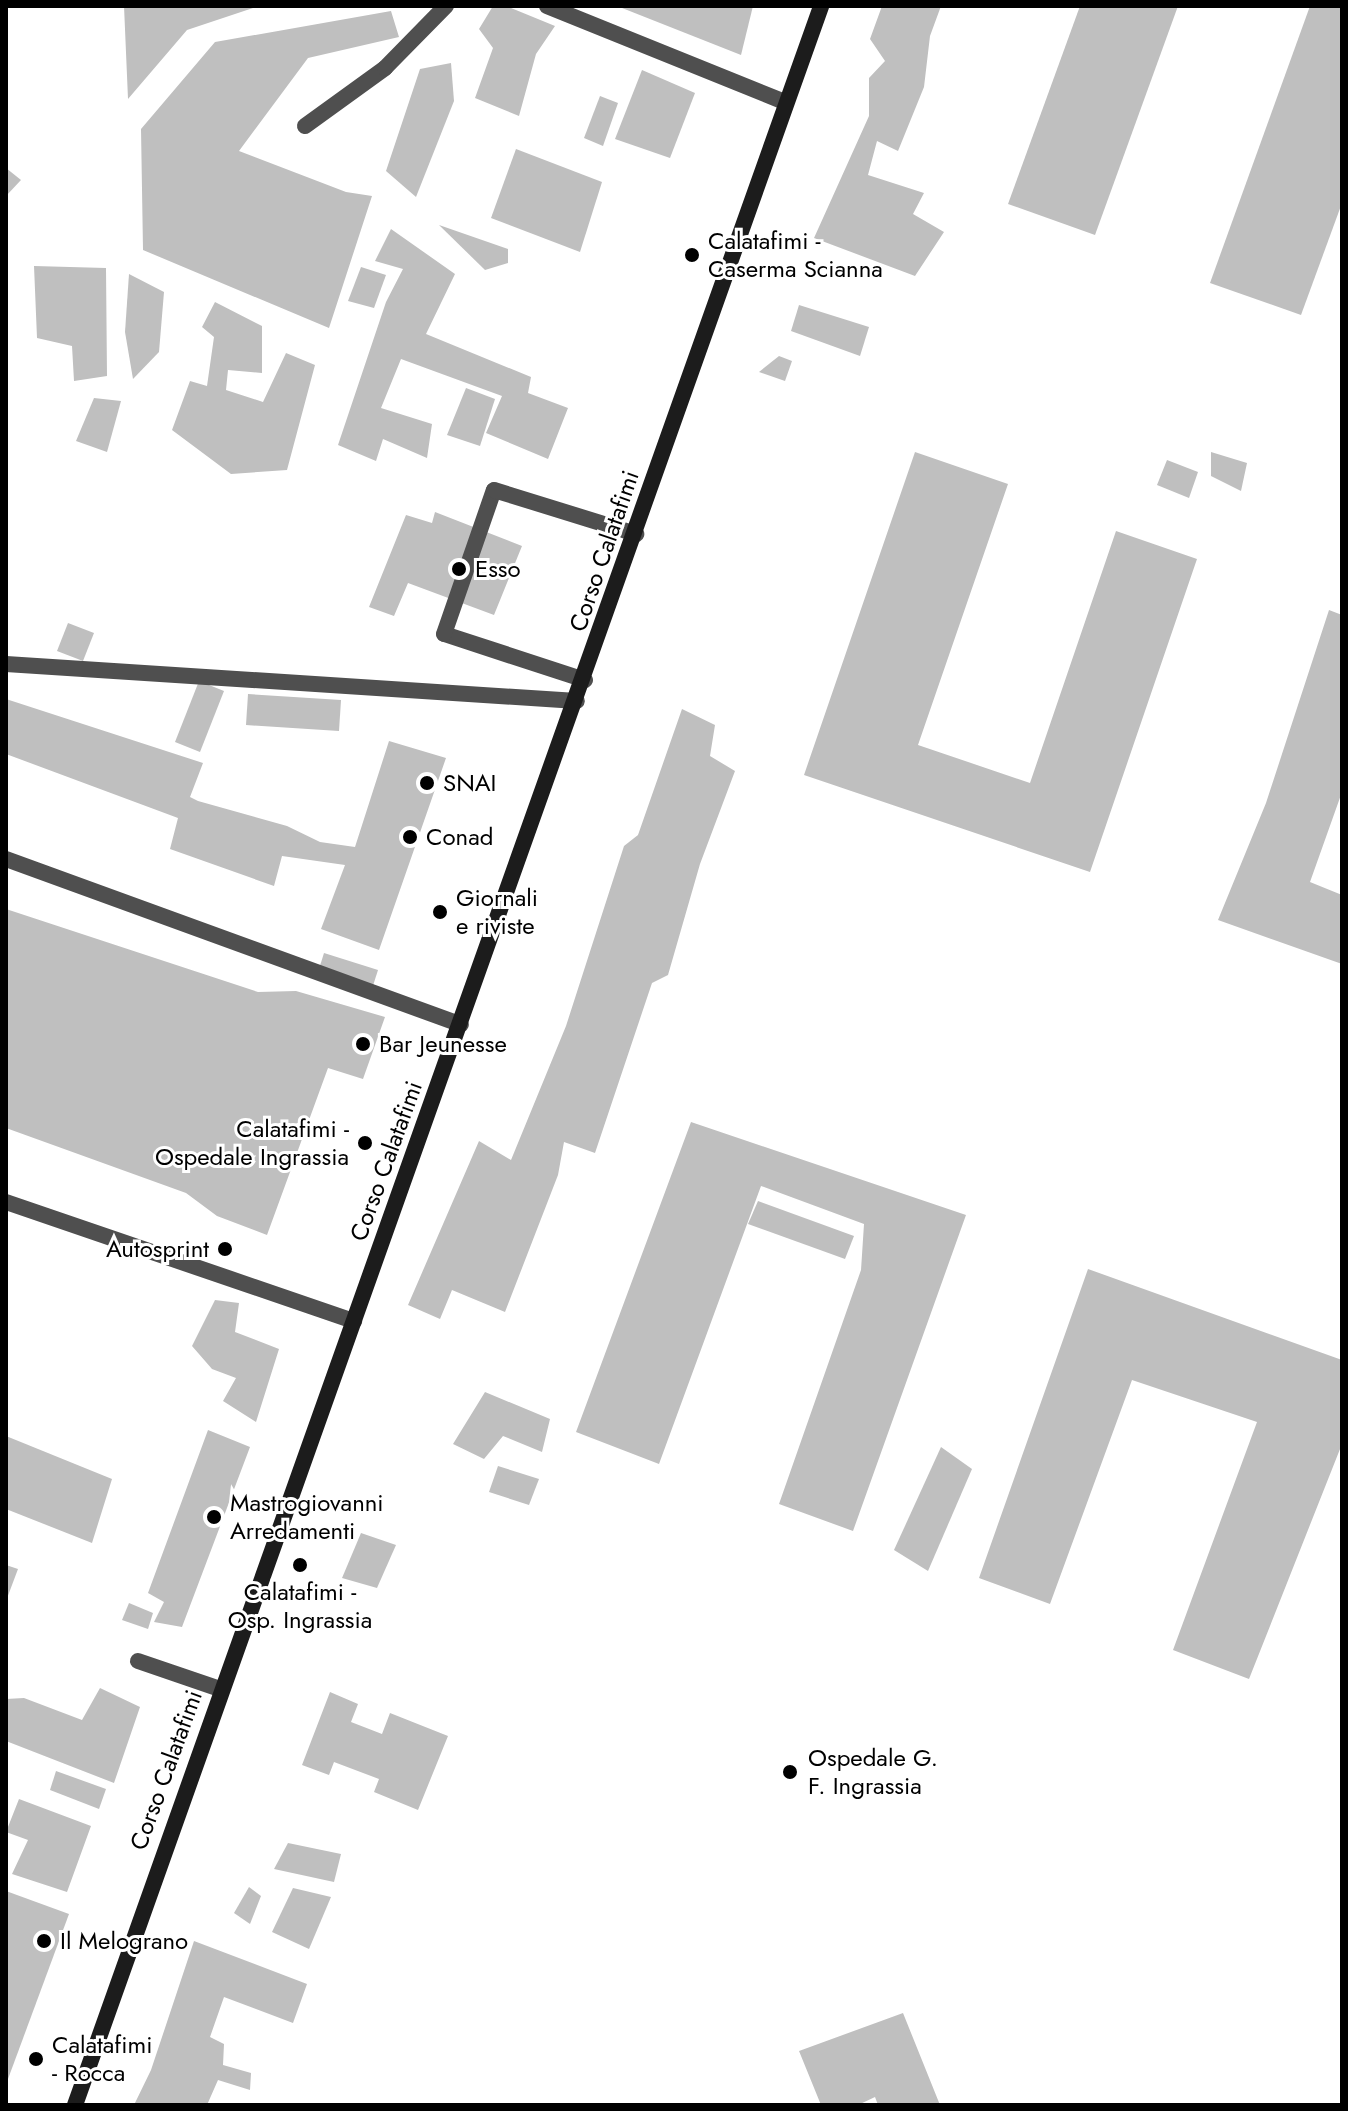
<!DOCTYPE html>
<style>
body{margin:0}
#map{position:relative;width:1348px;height:2111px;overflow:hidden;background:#fff;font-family:Jost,sans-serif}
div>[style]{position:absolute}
.building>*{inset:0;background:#bfbfbf}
.service>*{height:16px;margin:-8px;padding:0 8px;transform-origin:8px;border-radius:8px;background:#4f4f4f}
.minor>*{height:16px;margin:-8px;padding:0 8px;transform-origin:8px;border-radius:8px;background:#4f4f4f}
.secondary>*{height:16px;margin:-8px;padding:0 8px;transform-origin:8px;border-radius:8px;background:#1c1c1c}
.dots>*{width:22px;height:22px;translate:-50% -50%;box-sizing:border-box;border:4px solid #fff;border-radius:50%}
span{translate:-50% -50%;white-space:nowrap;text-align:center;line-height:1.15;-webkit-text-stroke:6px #fff;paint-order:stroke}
.poi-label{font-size:24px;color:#000}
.left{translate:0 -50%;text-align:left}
.right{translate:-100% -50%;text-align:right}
.street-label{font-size:24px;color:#000}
.frame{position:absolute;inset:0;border:8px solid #000;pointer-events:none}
</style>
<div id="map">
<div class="building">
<div style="clip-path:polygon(124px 6px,253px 6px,253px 8px,187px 30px,128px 99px)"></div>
<div style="clip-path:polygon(493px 6px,506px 6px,555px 26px,536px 54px,519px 116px,475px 98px,493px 48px,479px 29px)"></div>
<div style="clip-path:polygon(617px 6px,753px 6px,741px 55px)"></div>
<div style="clip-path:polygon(882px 6px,941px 6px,930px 36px,924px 87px,898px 151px,877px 141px,868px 175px,924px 193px,913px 214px,944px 232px,915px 276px,814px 238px,869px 116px,869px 78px,885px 61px,870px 39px)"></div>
<div style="clip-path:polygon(1080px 6px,1178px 6px,1095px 235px,1008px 204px)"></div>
<div style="clip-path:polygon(1310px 6px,1342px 6px,1342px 203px,1301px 315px,1210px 283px)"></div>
<div style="clip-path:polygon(391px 11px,399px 37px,308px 58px,239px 151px,346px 192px,372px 196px,329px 328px,143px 250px,141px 129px,215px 42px)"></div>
<div style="clip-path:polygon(451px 63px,454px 101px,416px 197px,386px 171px,420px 69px)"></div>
<div style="clip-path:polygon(642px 70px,695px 93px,670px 158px,615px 139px)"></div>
<div style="clip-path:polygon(600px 96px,618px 103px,603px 146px,584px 138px)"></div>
<div style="clip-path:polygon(516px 149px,602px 182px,580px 252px,491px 218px)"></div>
<div style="clip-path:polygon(6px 168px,21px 180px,6px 196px)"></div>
<div style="clip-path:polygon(439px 225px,508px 249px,508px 263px,485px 270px)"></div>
<div style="clip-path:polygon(391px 229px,455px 274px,426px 334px,531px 377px,528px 393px,568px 408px,548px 459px,486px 433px,502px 396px,401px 359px,381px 408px,432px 424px,427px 458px,383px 439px,376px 461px,338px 445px,386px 302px,403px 269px,375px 261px)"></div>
<div style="clip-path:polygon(34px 266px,106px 268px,107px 376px,74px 381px,72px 346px,37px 338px)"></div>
<div style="clip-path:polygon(361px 267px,386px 275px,374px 308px,348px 301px)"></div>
<div style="clip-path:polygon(129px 274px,164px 292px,159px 352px,133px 379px,125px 332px)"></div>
<div style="clip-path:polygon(215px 302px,262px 326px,262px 373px,228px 370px,226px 390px,263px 402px,286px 353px,315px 365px,287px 470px,231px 474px,172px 430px,190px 381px,207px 386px,214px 337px,202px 327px)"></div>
<div style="clip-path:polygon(799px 305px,869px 327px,860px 356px,791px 331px)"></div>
<div style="clip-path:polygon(779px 356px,792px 361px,785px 381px,759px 372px)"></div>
<div style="clip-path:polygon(466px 388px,495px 399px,480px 446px,447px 435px)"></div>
<div style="clip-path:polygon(94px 398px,121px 401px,107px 452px,76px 441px)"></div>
<div style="clip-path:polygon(915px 452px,1008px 484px,918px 745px,1030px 783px,1116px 531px,1197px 559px,1090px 872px,804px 775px)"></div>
<div style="clip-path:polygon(1211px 452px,1247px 463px,1241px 491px,1211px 476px)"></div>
<div style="clip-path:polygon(1167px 460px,1198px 472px,1189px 498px,1157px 485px)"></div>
<div style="clip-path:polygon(435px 512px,522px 546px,494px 615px,408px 583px,394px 616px,369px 607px,406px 515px,432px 523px)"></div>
<div style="clip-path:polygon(1329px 610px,1342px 615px,1342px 792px,1310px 882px,1342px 895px,1342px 964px,1218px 920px,1266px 803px)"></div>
<div style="clip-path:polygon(68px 623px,94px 633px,83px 661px,57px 651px)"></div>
<div style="clip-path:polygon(199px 681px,224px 691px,200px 752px,175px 742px)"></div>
<div style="clip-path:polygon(248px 694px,341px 700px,339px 731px,246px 725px)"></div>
<div style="clip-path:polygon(6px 699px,203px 763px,190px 797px,198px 801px,287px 826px,320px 842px,355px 847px,389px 741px,446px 758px,379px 950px,321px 929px,345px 865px,282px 856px,274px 886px,170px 849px,178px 818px,6px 754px)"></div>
<div style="clip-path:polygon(682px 709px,715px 725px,710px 756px,735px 771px,700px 864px,668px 975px,652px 983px,595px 1153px,564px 1142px,558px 1175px,505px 1312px,452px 1290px,440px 1319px,408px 1305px,479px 1141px,511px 1160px,566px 1026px,624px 846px,638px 835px)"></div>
<div style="clip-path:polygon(6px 909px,258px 992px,296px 991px,385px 1017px,363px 1079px,328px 1068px,267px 1235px,217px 1216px,186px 1193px,6px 1128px)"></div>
<div style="clip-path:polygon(324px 953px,378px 970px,371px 992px,318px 972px)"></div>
<div style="clip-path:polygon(691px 1122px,966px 1215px,853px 1531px,779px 1504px,861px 1270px,864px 1224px,761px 1186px,659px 1464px,576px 1432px)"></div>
<div style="clip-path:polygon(758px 1201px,854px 1236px,845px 1259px,748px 1224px)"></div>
<div style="clip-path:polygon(1088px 1269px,1342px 1360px,1342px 1444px,1249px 1679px,1173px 1650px,1257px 1422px,1132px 1380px,1050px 1604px,979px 1578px)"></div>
<div style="clip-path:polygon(215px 1300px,239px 1303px,235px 1332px,279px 1349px,256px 1422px,223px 1401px,236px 1378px,212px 1369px,192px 1346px)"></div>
<div style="clip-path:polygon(485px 1392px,550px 1419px,542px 1452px,503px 1436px,484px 1459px,453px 1444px)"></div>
<div style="clip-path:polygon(208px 1430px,250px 1447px,182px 1627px,154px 1622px,164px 1602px,148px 1593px)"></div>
<div style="clip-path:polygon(6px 1436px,112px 1479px,92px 1543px,6px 1509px)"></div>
<div style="clip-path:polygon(941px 1447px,972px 1469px,928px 1571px,894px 1550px)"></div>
<div style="clip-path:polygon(498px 1466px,539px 1479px,529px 1505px,489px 1492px)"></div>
<div style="clip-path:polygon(361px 1533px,396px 1545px,377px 1588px,342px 1578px)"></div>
<div style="clip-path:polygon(6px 1565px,18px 1569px,6px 1601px)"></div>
<div style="clip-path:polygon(129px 1603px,153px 1613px,148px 1629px,122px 1620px)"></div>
<div style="clip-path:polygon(100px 1688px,140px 1707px,114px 1783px,6px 1741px,6px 1699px,24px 1698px,82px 1720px)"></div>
<div style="clip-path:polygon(330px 1692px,358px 1704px,351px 1722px,382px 1734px,390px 1713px,448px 1736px,418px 1810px,374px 1792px,379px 1779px,334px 1762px,329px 1775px,302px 1765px)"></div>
<div style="clip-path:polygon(56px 1771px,106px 1789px,99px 1809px,50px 1790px)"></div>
<div style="clip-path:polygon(19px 1799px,91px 1826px,67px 1892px,12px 1874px,28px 1840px,6px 1832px)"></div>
<div style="clip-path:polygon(288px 1843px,341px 1854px,334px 1882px,274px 1869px)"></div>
<div style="clip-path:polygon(249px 1887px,261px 1896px,250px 1924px,234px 1913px)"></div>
<div style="clip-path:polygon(293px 1888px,331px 1897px,309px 1949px,272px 1932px)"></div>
<div style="clip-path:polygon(6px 1891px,69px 1914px,8px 2079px,6px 2078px)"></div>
<div style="clip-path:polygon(194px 1941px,307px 1984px,293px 2023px,224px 1997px,210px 2037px,224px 2044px,223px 2065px,251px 2073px,250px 2090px,218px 2080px,207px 2105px,134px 2105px,151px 2070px)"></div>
<div style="clip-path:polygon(903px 2013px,940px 2105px,878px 2105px,875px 2097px,858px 2105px,821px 2105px,799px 2051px)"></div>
</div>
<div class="service">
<div style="left:6px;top:664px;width:572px;rotate:3.71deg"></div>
<div style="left:585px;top:680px;width:148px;rotate:-161.9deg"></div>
<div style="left:444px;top:634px;width:152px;rotate:-70.9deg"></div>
<div style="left:494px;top:490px;width:149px;rotate:17.2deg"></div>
<div style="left:6px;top:859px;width:484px;rotate:20deg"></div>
<div style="left:6px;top:1202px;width:368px;rotate:18.9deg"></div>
<div style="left:138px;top:1661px;width:87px;rotate:18.9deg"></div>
</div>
<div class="minor">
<div style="left:547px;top:6px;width:257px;rotate:22deg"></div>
<div style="left:305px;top:126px;width:99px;rotate:-35.9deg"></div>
<div style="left:385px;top:68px;width:87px;rotate:-45.5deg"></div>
</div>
<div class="secondary">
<div style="left:75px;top:2105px;width:2228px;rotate:-70.43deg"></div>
</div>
<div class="dots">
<div style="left:692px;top:255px;background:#000"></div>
<div style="left:459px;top:569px;background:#000"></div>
<div style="left:427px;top:783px;background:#000"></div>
<div style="left:410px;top:837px;background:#000"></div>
<div style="left:440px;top:912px;background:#000"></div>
<div style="left:363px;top:1044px;background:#000"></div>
<div style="left:365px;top:1143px;background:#000"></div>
<div style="left:225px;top:1249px;background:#000"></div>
<div style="left:214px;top:1517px;background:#000"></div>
<div style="left:300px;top:1565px;background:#000"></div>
<div style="left:790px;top:1772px;background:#000"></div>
<div style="left:44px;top:1941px;background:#000"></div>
<div style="left:36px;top:2059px;background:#000"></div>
</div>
<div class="poi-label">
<span class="left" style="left:708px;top:255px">Calatafimi -<br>Caserma Scianna</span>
<span class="left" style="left:475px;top:569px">Esso</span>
<span class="left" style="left:443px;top:783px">SNAI</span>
<span class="left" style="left:426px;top:837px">Conad</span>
<span class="left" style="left:456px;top:912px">Giornali<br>e riviste</span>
<span class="left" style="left:379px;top:1044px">Bar Jeunesse</span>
<span class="right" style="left:349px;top:1143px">Calatafimi -<br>Ospedale Ingrassia</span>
<span class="right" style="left:209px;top:1249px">Autosprint</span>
<span class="left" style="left:230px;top:1517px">Mastrogiovanni<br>Arredamenti</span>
<span style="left:300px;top:1606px">Calatafimi -<br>Osp. Ingrassia</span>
<span class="left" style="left:808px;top:1772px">Ospedale G.<br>F. Ingrassia</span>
<span class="left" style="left:60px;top:1941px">Il Melograno</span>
<span class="left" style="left:52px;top:2059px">Calatafimi<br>- Rocca</span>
</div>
<div class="street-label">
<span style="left:604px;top:551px;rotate:-71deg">Corso Calatafimi</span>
<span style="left:386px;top:1161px;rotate:-70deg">Corso Calatafimi</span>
<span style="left:166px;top:1770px;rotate:-70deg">Corso Calatafimi</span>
</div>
<div class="frame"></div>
</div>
